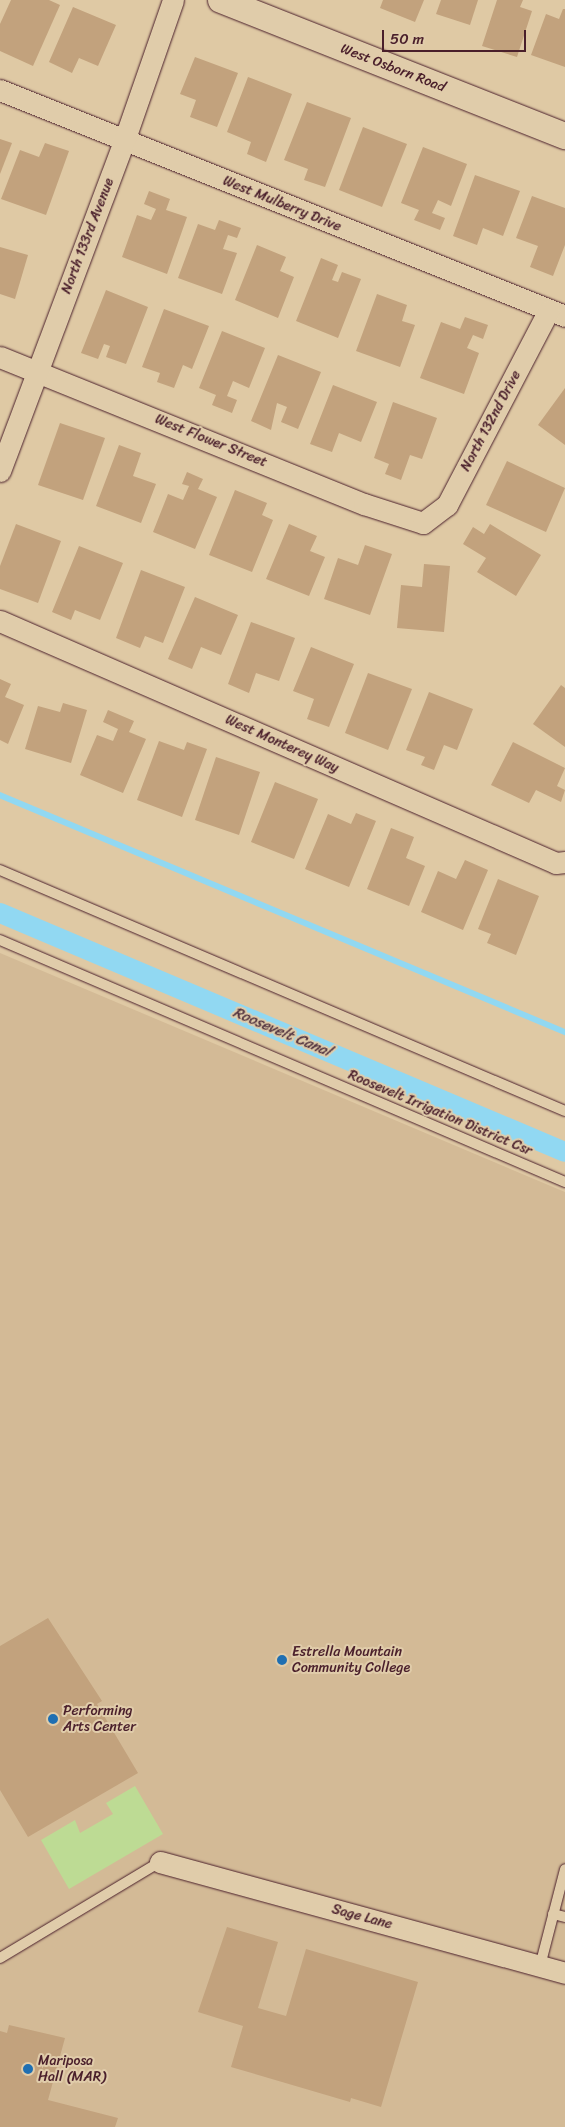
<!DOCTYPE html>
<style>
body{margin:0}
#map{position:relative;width:565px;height:2127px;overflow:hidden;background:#dfc9a4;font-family:Sriracha,sans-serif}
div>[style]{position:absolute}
.built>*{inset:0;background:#d3ba96}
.green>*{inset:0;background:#bddb94}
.stream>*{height:5.5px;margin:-2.75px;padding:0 2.75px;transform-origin:2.75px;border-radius:2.75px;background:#91d8f2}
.canal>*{height:20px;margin:-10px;padding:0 10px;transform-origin:10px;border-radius:10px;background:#91d8f2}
.building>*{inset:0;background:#c2a27d}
.roads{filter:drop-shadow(0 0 1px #4a1f2b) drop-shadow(0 0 1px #4a1f2b)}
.service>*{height:10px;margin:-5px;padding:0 5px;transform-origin:5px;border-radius:5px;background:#e0ccaa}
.minor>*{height:21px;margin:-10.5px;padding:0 10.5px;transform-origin:10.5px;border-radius:10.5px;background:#e0ccaa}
.tertiary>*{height:26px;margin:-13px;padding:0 13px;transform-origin:13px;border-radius:13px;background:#e0ccaa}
.dots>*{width:14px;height:14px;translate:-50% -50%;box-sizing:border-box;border:2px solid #e0ccaa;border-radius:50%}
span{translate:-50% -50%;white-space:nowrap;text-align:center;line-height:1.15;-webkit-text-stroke:4px #e0ccaa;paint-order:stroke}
.street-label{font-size:14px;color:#4a1f2b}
.poi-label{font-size:14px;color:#4a1f2b}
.left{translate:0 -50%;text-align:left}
.water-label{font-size:15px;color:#51323f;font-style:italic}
.scale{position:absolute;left:382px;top:30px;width:144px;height:22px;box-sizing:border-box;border:2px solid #4a1f2b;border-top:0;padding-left:6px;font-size:15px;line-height:18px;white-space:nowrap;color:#4a1f2b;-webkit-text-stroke:4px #e0ccaa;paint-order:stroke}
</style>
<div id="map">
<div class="built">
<div style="clip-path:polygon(0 953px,565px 1192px,565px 2127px,0 2127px)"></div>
</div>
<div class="green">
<div style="clip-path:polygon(135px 1786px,163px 1834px,69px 1889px,41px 1840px,75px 1820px,80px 1833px,113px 1814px,106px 1803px)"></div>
</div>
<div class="stream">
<div style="left:0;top:795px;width:613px;rotate:22.76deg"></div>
</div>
<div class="canal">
<div style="left:0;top:913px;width:613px;rotate:22.93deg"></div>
</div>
<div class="building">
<div style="clip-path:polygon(11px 0,49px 0,60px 5px,33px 66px,0 51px,0 24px)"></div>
<div style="clip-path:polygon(383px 0,424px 0,415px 22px,380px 8px)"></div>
<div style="clip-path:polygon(441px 0,478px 0,470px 25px,436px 14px)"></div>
<div style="clip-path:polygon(497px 0,523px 0,520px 7px,532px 11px,517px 57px,482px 46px)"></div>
<div style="clip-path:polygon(73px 7px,116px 25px,98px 66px,79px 58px,72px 73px,49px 62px)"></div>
<div style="clip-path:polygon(563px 9px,565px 9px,565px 67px,531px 55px,546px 14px,559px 19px)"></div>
<div style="clip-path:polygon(195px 57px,238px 73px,217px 127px,190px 117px,196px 100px,180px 94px)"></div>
<div style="clip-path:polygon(248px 77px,292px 94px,266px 162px,247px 154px,251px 142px,227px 132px)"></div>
<div style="clip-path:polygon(307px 102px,351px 118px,325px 187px,304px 180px,308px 169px,284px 160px)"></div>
<div style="clip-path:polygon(363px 127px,407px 144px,382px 207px,339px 190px)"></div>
<div style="clip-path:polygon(0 139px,12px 143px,0 174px)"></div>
<div style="clip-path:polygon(45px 143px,69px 151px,46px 215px,1px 199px,20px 150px,39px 157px)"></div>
<div style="clip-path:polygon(423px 147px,467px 164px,451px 206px,438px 200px,432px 213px,445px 218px,440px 230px,414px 220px,419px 210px,401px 203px)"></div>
<div style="clip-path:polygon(475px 175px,520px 191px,503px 236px,483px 228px,477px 245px,453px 236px)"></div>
<div style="clip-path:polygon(149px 191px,170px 199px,166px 210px,187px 217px,167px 274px,122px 257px,137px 215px,151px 220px,156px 209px,144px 204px)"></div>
<div style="clip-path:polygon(532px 196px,565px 208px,565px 245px,553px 276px,530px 267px,538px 246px,516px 238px)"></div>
<div style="clip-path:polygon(219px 220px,241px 228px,237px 238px,228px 235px,223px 249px,237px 253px,222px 294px,178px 278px,198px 224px,215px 230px)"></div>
<div style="clip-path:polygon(257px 245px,286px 257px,280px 271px,294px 277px,278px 318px,235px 300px)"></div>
<div style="clip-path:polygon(0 247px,28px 255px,15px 299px,0 294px)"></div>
<div style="clip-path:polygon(321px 258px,338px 265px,332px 280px,338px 282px,342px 272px,361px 279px,338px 338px,296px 321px)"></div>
<div style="clip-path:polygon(106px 290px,148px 307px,126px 364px,106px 357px,110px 346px,104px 344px,98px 359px,81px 353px)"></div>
<div style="clip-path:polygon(377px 294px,407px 305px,402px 321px,415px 325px,400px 367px,356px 351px)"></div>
<div style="clip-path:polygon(164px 309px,209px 326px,192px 369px,183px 365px,174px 388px,157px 382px,160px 373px,142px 367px)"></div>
<div style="clip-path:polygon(465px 317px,488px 325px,483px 339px,473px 335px,467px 348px,479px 353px,464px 394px,420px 378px,441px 322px,460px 329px)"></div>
<div style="clip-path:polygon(222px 331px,265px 348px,249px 388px,233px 381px,227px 396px,237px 400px,232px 413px,212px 405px,216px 395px,199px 388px)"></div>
<div style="clip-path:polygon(278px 355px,321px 372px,298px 429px,281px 422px,287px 407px,277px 403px,271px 430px,251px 421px)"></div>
<div style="clip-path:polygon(333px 385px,377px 402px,361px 442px,339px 433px,332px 452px,310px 444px)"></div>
<div style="clip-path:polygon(565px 388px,565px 445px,538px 425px)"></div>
<div style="clip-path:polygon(393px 402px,437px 418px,422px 459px,410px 455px,401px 480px,385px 474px,389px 464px,374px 458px)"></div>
<div style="clip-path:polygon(60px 423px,105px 438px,83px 500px,38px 485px)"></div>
<div style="clip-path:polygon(119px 445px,141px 453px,133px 476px,156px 484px,141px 523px,96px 506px)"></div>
<div style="clip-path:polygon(507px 461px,565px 488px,546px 532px,486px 505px)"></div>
<div style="clip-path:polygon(187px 472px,203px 479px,198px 489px,217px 497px,195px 549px,153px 532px,168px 494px,183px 500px,189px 486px,182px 484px)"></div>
<div style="clip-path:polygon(235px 490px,267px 503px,262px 515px,273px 520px,252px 572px,209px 555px)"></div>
<div style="clip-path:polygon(16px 524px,61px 541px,38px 603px,0 589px,0 566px)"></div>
<div style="clip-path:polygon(289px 524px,317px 536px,310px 551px,325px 557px,309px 596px,266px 579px)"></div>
<div style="clip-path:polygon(490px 524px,541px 555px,516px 596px,477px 572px,486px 558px,463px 544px,473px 527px,484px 534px)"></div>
<div style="clip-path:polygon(365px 545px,392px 554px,370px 615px,324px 599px,338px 558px,358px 565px)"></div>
<div style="clip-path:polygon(79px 546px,123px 563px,100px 620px,75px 610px,71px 620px,52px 612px)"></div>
<div style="clip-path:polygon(424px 564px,450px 566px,444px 632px,397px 628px,401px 585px,422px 587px)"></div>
<div style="clip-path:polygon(141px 570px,185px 587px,163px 643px,145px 636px,140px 648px,116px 638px)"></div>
<div style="clip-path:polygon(195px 597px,238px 615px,221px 655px,201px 647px,192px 669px,168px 659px)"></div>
<div style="clip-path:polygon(251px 622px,295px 638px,279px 681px,256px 673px,249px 693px,228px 684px)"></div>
<div style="clip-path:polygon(311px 647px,354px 664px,329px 727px,307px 719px,314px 699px,293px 691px)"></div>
<div style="clip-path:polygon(368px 673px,412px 689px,388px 750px,345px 733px)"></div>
<div style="clip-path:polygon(0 679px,11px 684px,5px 697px,24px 705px,8px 744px,0 740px)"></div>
<div style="clip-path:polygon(561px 685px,565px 688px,565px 747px,533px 724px)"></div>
<div style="clip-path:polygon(429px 692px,473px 709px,457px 750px,444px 745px,434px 770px,421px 765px,425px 757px,406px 750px)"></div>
<div style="clip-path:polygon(63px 703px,87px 710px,71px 763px,25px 749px,38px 706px,60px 712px)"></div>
<div style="clip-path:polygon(108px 710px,134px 721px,129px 732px,146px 739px,123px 793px,80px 775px,97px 735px,113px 741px,118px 729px,103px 722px)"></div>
<div style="clip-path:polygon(159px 741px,184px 750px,187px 742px,207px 749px,182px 817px,137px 800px)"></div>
<div style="clip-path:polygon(513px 742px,565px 768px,557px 786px,565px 790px,561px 802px,536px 790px,529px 803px,491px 785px)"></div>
<div style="clip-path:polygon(216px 757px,260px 772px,239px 835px,195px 820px)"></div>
<div style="clip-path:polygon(275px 782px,318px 799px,294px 859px,251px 842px)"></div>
<div style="clip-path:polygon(356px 813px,376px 821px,349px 887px,305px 869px,328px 814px,351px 824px)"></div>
<div style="clip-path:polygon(391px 828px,414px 837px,406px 858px,425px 866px,409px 906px,367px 889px)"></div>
<div style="clip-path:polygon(465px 860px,488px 870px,463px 930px,421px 912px,438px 871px,456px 879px)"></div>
<div style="clip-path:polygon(498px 879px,539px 896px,516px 955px,487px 943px,491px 934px,478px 929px)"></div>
<div style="clip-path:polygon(48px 1618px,102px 1701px,97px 1704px,138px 1773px,28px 1837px,0 1790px,0 1646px)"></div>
<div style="clip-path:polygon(227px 1927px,278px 1942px,258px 2008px,286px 2016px,306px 1949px,418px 1982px,381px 2107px,351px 2098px,350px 2102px,231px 2067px,243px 2026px,198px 2012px)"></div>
<div style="clip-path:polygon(9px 2025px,65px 2038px,48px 2100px,118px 2118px,115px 2127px,0 2127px,0 2031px,7px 2033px)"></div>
</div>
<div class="roads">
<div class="service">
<div style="left:0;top:870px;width:614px;rotate:23.1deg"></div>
<div style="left:0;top:940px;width:615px;rotate:23.19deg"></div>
<div style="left:553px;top:1914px;width:12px;rotate:14deg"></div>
<div style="left:0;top:1958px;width:187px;rotate:-31deg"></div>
<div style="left:540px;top:1966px;width:100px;rotate:-75.5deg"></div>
</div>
<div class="minor">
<div style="left:0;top:90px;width:609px;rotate:21.8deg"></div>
<div style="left:0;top:357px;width:393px;rotate:22deg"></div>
<div style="left:364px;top:504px;width:62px;rotate:17.9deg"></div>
<div style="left:423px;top:523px;width:30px;rotate:-37deg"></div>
<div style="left:447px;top:505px;width:220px;rotate:-62.4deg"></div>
<div style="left:0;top:471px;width:353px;rotate:-69.4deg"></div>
<div style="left:124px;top:141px;width:149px;rotate:-70.8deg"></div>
<div style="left:0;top:621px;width:606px;rotate:23.52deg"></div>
<div style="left:556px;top:863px;width:9px;rotate:-6deg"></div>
<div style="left:160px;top:1862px;width:420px;rotate:15.3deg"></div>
</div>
<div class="tertiary">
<div style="left:221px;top:0;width:370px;rotate:21.6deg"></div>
</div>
</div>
<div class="dots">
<div style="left:282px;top:1660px;background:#1f6fb2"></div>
<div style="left:53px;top:1719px;background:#1f6fb2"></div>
<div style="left:28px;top:2069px;background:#1f6fb2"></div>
</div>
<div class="street-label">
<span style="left:393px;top:68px;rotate:21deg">West Osborn Road</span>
<span style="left:282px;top:204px;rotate:22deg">West Mulberry Drive</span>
<span style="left:88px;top:236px;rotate:-69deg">North 133rd Avenue</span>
<span style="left:491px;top:421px;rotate:-62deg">North 132nd Drive</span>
<span style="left:211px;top:441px;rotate:22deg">West Flower Street</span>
<span style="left:282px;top:744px;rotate:24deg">West Monterey Way</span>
<span style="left:440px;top:1113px;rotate:23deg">Roosevelt Irrigation District Csr</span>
<span style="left:362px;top:1917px;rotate:15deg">Sage Lane</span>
</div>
<div class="poi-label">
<span class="left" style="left:292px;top:1660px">Estrella Mountain<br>Community College</span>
<span class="left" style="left:63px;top:1719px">Performing<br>Arts Center</span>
<span class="left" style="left:38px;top:2069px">Mariposa<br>Hall (MAR)</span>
</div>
<div class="water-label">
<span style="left:282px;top:1032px;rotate:23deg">Roosevelt Canal</span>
</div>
<div class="scale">50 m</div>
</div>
